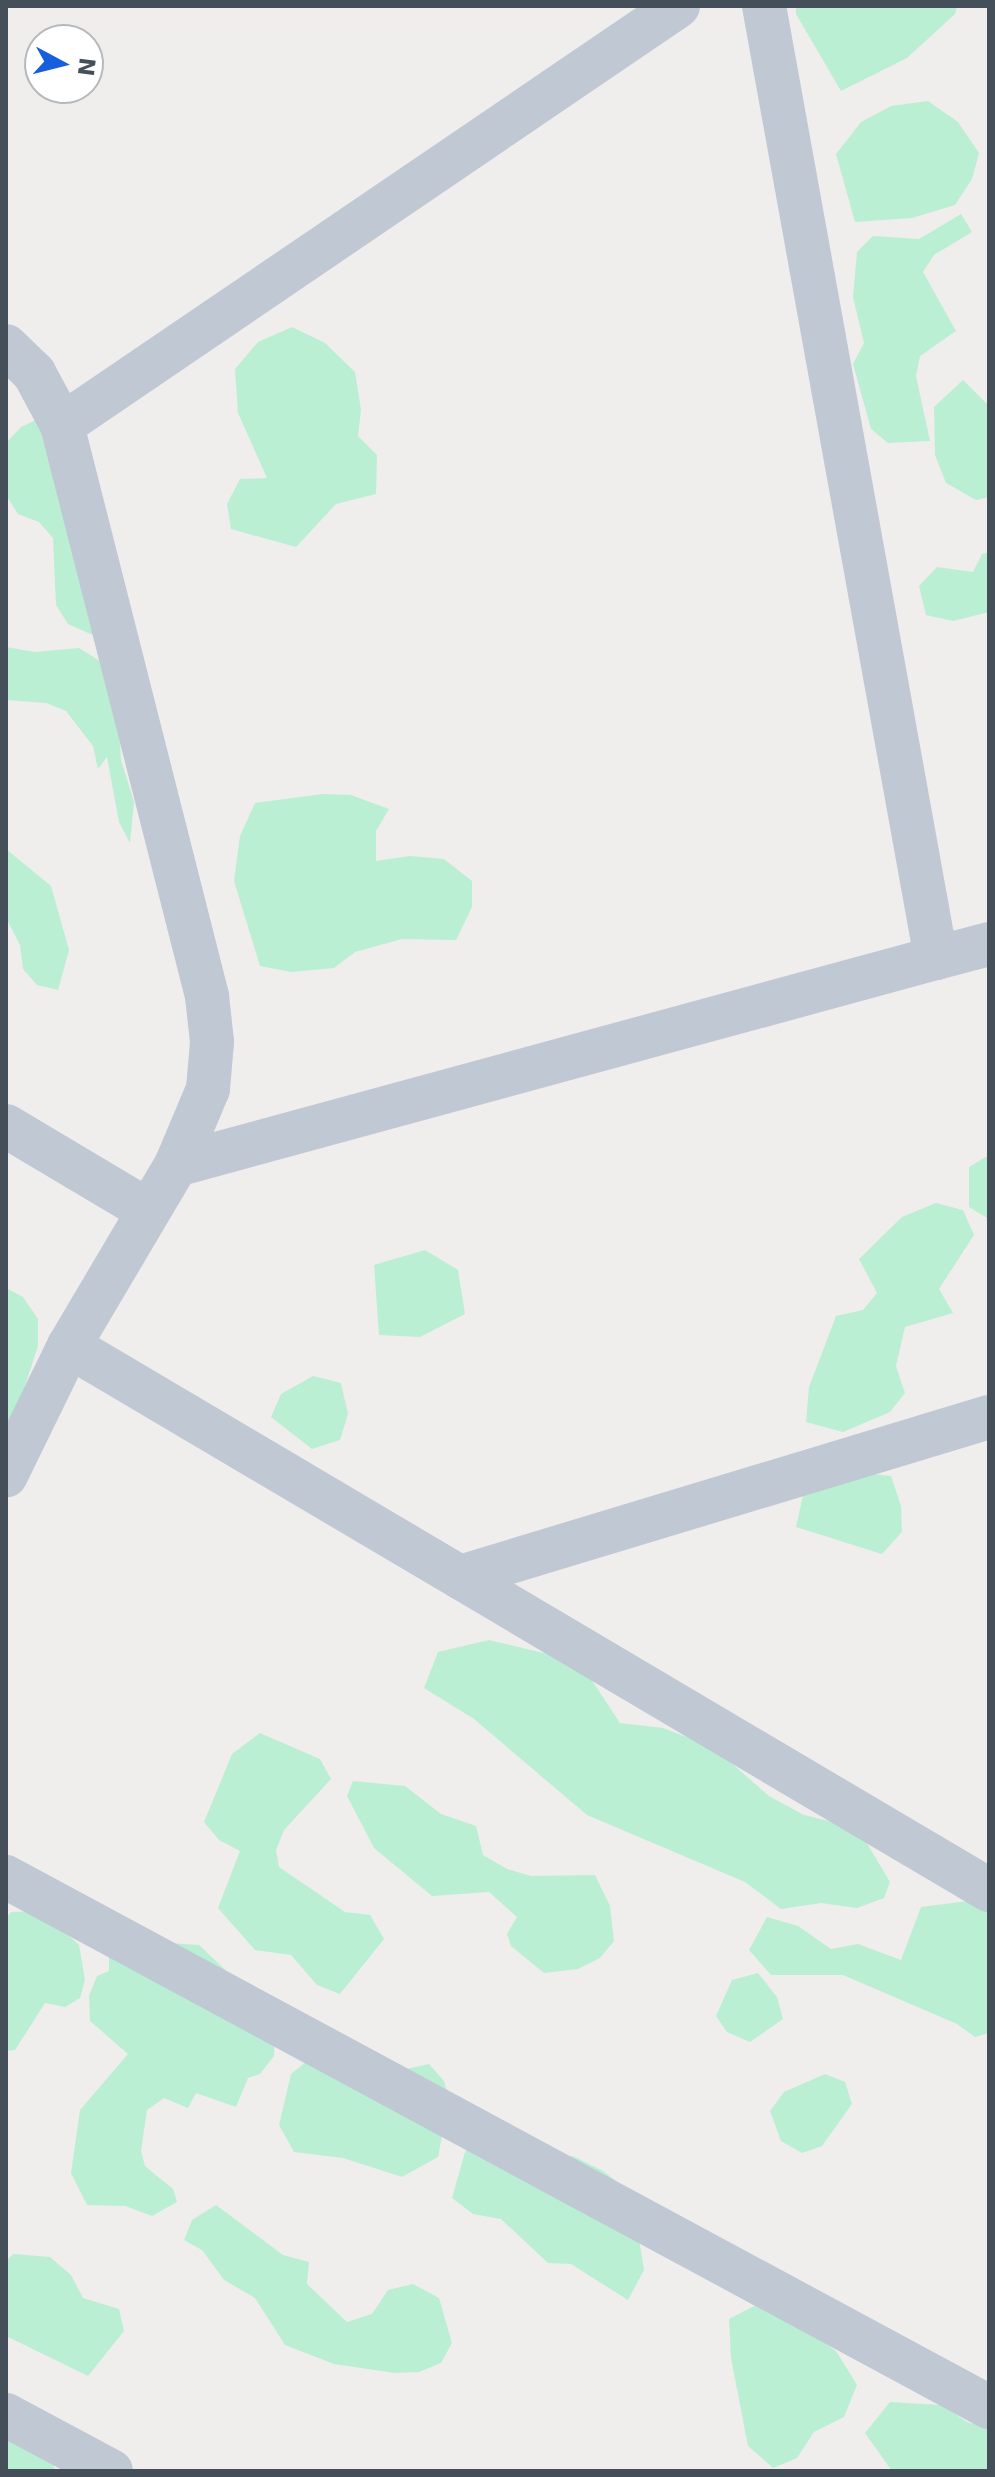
<!DOCTYPE html>
<style>
body{margin:0}
#map{position:relative;width:995px;height:2477px;overflow:hidden;background:#f0eded;font-family:"DejaVu Sans",sans-serif}
div>[style]{position:absolute}
.green>*{inset:0;background:#baefd3}
.minor>*{height:44px;margin:-22px;padding:0 22px;transform-origin:22px;border-radius:22px;background:#c0c8d3}
span{translate:-50% -50%;white-space:nowrap;text-align:center;line-height:1.15;-webkit-text-stroke:6px #fff;paint-order:stroke}
.frame{position:absolute;inset:0;border:8px solid #454f5a;pointer-events:none}
.north{position:absolute;left:24px;top:24px;width:80px;height:80px;box-sizing:border-box;background:#fff;border:2px solid #b5b9bd;border-radius:50%;rotate:97deg;font-size:22px;font-weight:700;line-height:32px;text-align:center;color:#454f5a}
.north::after{content:'';display:block;margin:auto;width:28px;height:36px;background:#175edf;clip-path:polygon(50% 0,100% 100%,50% 72%,0 100%)}
</style>
<div id="map">
<div class="green">
<div style="clip-path:polygon(796px 6px,957px 6px,955px 14px,907px 58px,841px 91px,796px 14px)"></div>
<div style="clip-path:polygon(928px 101px,958px 122px,979px 153px,972px 179px,955px 205px,912px 218px,855px 222px,836px 154px,861px 122px,891px 106px)"></div>
<div style="clip-path:polygon(961px 214px,972px 232px,934px 255px,923px 272px,956px 331px,920px 356px,916px 376px,930px 441px,888px 443px,871px 429px,853px 364px,864px 343px,853px 297px,857px 252px,873px 236px,919px 239px)"></div>
<div style="clip-path:polygon(292px 327px,325px 343px,355px 372px,361px 410px,358px 436px,377px 455px,376px 494px,336px 504px,296px 547px,231px 529px,227px 504px,240px 479px,267px 478px,238px 413px,235px 369px,258px 342px)"></div>
<div style="clip-path:polygon(963px 380px,989px 406px,989px 497px,976px 500px,946px 483px,935px 455px,934px 407px)"></div>
<div style="clip-path:polygon(42px 417px,95px 636px,68px 624px,56px 605px,53px 538px,39px 522px,18px 514px,6px 495px,6px 443px,21px 427px)"></div>
<div style="clip-path:polygon(989px 552px,989px 612px,953px 621px,926px 615px,919px 586px,937px 567px,973px 572px,982px 554px)"></div>
<div style="clip-path:polygon(6px 647px,35px 652px,79px 648px,116px 671px,121px 760px,134px 802px,130px 843px,119px 822px,107px 757px,98px 769px,93px 746px,66px 711px,46px 703px,6px 700px)"></div>
<div style="clip-path:polygon(323px 794px,351px 795px,389px 809px,376px 831px,376px 861px,410px 856px,444px 859px,472px 881px,472px 907px,456px 940px,402px 939px,355px 952px,334px 968px,291px 972px,260px 966px,234px 881px,240px 836px,255px 803px)"></div>
<div style="clip-path:polygon(6px 849px,51px 886px,69px 950px,58px 990px,37px 985px,23px 969px,20px 945px,6px 918px)"></div>
<div style="clip-path:polygon(989px 1155px,989px 1219px,969px 1207px,969px 1167px)"></div>
<div style="clip-path:polygon(936px 1203px,963px 1210px,974px 1235px,939px 1289px,953px 1313px,905px 1327px,896px 1366px,905px 1393px,890px 1412px,843px 1432px,806px 1422px,809px 1387px,836px 1316px,863px 1310px,877px 1293px,859px 1259px,902px 1217px)"></div>
<div style="clip-path:polygon(425px 1250px,458px 1270px,465px 1314px,420px 1337px,379px 1335px,374px 1265px)"></div>
<div style="clip-path:polygon(6px 1288px,23px 1297px,38px 1319px,38px 1346px,6px 1444px)"></div>
<div style="clip-path:polygon(313px 1376px,341px 1383px,348px 1414px,340px 1440px,312px 1449px,271px 1417px,281px 1394px)"></div>
<div style="clip-path:polygon(865px 1473px,891px 1476px,901px 1506px,902px 1532px,882px 1554px,796px 1527px,805px 1486px)"></div>
<div style="clip-path:polygon(489px 1640px,552px 1655px,591px 1679px,620px 1723px,663px 1728px,713px 1747px,769px 1796px,804px 1815px,858px 1828px,890px 1882px,884px 1898px,857px 1908px,821px 1903px,781px 1909px,745px 1882px,587px 1815px,474px 1719px,424px 1688px,438px 1652px)"></div>
<div style="clip-path:polygon(260px 1733px,320px 1759px,331px 1779px,284px 1830px,276px 1850px,279px 1867px,345px 1912px,370px 1915px,384px 1939px,340px 1994px,317px 1985px,291px 1955px,255px 1950px,218px 1908px,240px 1851px,219px 1840px,204px 1822px,232px 1754px)"></div>
<div style="clip-path:polygon(353px 1781px,405px 1786px,441px 1814px,476px 1826px,483px 1855px,507px 1869px,531px 1876px,595px 1875px,610px 1906px,614px 1941px,600px 1958px,578px 1969px,544px 1973px,511px 1946px,507px 1934px,517px 1917px,489px 1892px,432px 1896px,374px 1848px,347px 1796px)"></div>
<div style="clip-path:polygon(983px 1899px,989px 1902px,989px 2033px,975px 2037px,957px 2024px,843px 1975px,771px 1975px,749px 1950px,767px 1917px,798px 1926px,831px 1949px,858px 1944px,901px 1960px,921px 1907px)"></div>
<div style="clip-path:polygon(43px 1911px,79px 1945px,85px 1980px,80px 1998px,65px 2007px,45px 2003px,15px 2050px,6px 2051px,6px 1918px,11px 1912px)"></div>
<div style="clip-path:polygon(109px 1939px,199px 1945px,253px 1996px,275px 2034px,274px 2056px,260px 2074px,248px 2078px,236px 2107px,196px 2093px,188px 2108px,164px 2098px,147px 2110px,141px 2151px,145px 2166px,173px 2189px,177px 2202px,152px 2216px,125px 2206px,87px 2205px,71px 2173px,80px 2110px,128px 2054px,90px 2021px,89px 1996px,97px 1976px,109px 1971px)"></div>
<div style="clip-path:polygon(758px 1973px,777px 1997px,783px 2019px,750px 2042px,727px 2032px,716px 2016px,732px 1980px)"></div>
<div style="clip-path:polygon(316px 2054px,365px 2078px,429px 2064px,444px 2081px,449px 2100px,438px 2157px,402px 2177px,343px 2158px,294px 2152px,279px 2125px,291px 2074px)"></div>
<div style="clip-path:polygon(825px 2074px,845px 2082px,852px 2104px,822px 2146px,802px 2153px,781px 2141px,770px 2111px,784px 2092px)"></div>
<div style="clip-path:polygon(478px 2136px,546px 2158px,573px 2156px,603px 2171px,664px 2218px,638px 2233px,644px 2270px,628px 2300px,571px 2264px,548px 2263px,501px 2219px,473px 2214px,452px 2198px,465px 2152px)"></div>
<div style="clip-path:polygon(216px 2205px,283px 2255px,309px 2262px,307px 2284px,347px 2322px,372px 2314px,388px 2290px,413px 2284px,439px 2298px,452px 2343px,441px 2363px,419px 2372px,395px 2373px,334px 2364px,285px 2345px,255px 2298px,224px 2280px,202px 2250px,184px 2240px,192px 2220px)"></div>
<div style="clip-path:polygon(13px 2254px,50px 2257px,71px 2275px,83px 2298px,119px 2309px,124px 2331px,88px 2376px,6px 2336px,6px 2261px)"></div>
<div style="clip-path:polygon(754px 2306px,787px 2316px,836px 2351px,857px 2385px,844px 2417px,814px 2432px,797px 2458px,773px 2468px,748px 2446px,731px 2358px,729px 2319px)"></div>
<div style="clip-path:polygon(890px 2402px,941px 2405px,969px 2423px,989px 2426px,989px 2471px,892px 2471px,865px 2433px)"></div>
<div style="clip-path:polygon(6px 2436px,53px 2464px,55px 2471px,6px 2471px)"></div>
</div>
<div class="minor">
<div style="left:6px;top:346px;width:39px;rotate:44deg"></div>
<div style="left:34px;top:373px;width:59px;rotate:61.7deg"></div>
<div style="left:62px;top:425px;width:589px;rotate:75.75deg"></div>
<div style="left:207px;top:996px;width:46px;rotate:83.8deg"></div>
<div style="left:212px;top:1042px;width:47px;rotate:94.9deg"></div>
<div style="left:208px;top:1089px;width:82px;rotate:112.8deg"></div>
<div style="left:176px;top:1165px;width:210px;rotate:120.6deg"></div>
<div style="left:69px;top:1346px;width:144px;rotate:116deg"></div>
<div style="left:62px;top:425px;width:745px;rotate:-34.22deg"></div>
<div style="left:936px;top:958px;width:55px;rotate:-14.8deg"></div>
<div style="left:6px;top:1126px;width:164px;rotate:30.8deg"></div>
<div style="left:176px;top:1165px;width:788px;rotate:-15.24deg"></div>
<div style="left:936px;top:958px;width:967px;rotate:-100.24deg"></div>
<div style="left:69px;top:1346px;width:1069px;rotate:30.6deg"></div>
<div style="left:460px;top:1577px;width:553px;rotate:-16.83deg"></div>
<div style="left:6px;top:1877px;width:1117px;rotate:28.33deg"></div>
<div style="left:6px;top:2415px;width:119px;rotate:28.1deg"></div>
</div>
<div class="frame"></div>
<div class="north">N</div>
</div>
